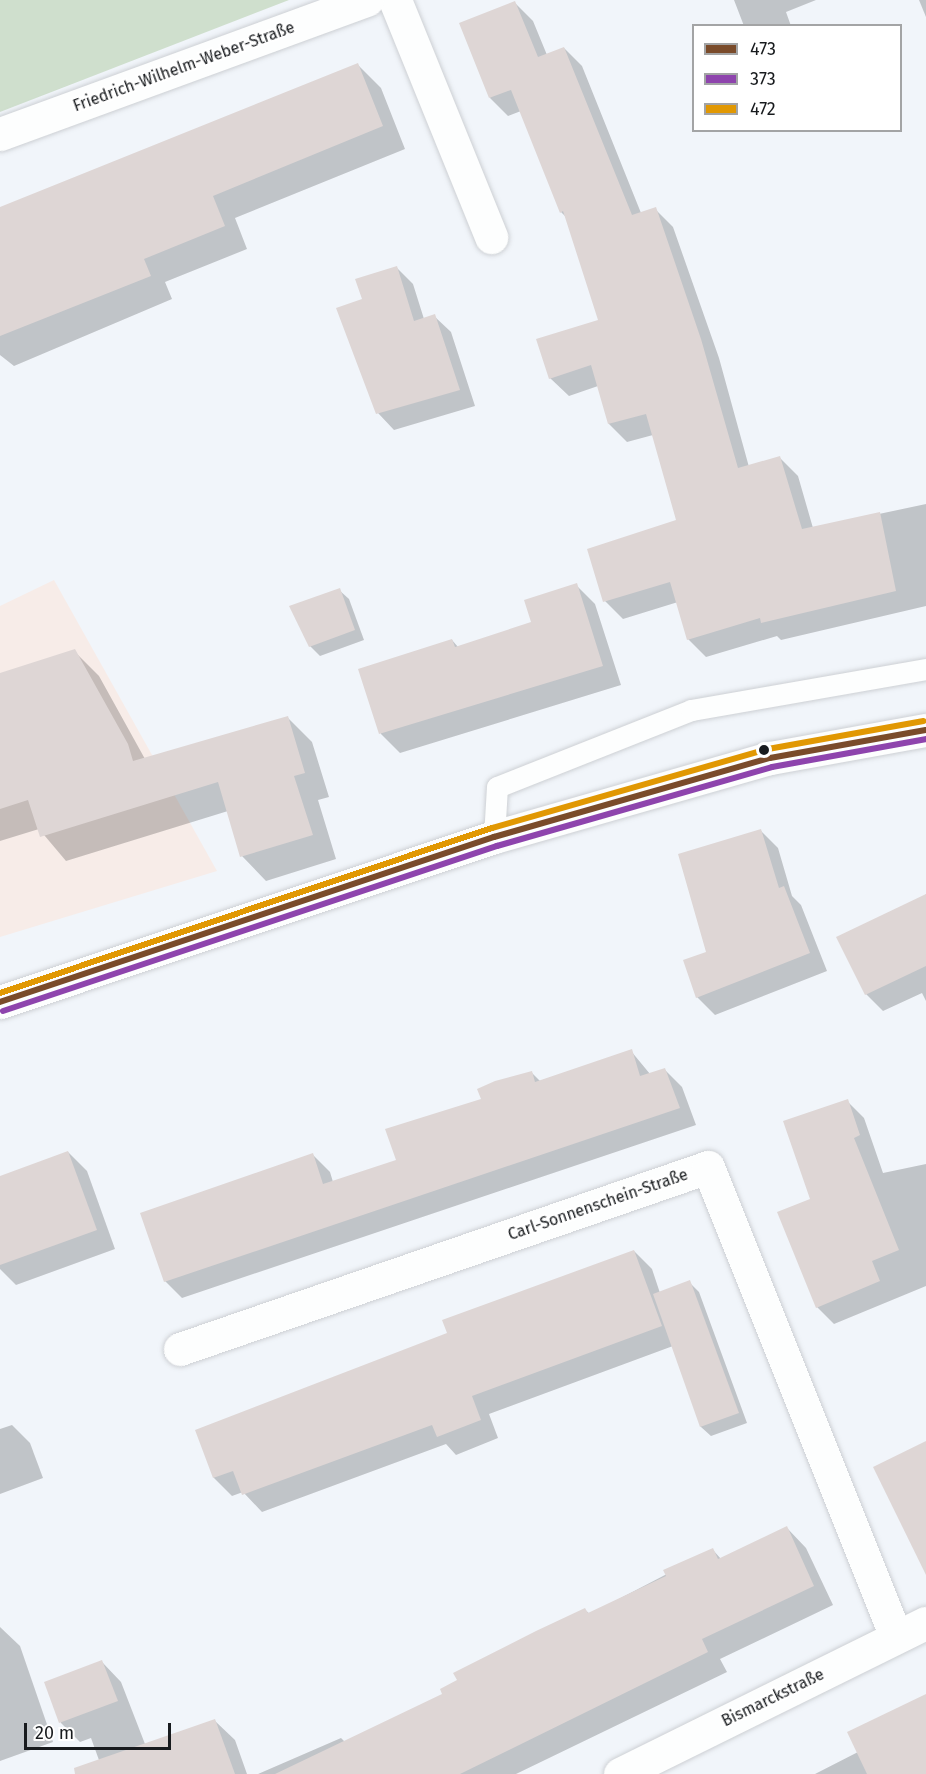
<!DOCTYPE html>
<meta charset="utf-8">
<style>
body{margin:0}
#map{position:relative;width:926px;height:1774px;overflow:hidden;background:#f1f5fa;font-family:"Fira Sans",sans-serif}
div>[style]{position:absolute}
.commercial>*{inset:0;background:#f7ece8}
.green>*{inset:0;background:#cfdfcd}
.shadow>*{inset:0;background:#0003}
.building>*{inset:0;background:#ded6d5}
.roads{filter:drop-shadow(0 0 2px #cdd0d4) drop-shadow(0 0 2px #cdd0d4)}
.lane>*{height:21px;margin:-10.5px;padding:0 10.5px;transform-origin:10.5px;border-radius:10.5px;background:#fdfefe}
.street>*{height:33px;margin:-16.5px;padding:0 16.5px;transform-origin:16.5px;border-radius:16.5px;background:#fdfefe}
.secondary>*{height:33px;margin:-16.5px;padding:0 16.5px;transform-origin:16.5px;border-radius:16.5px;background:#fdfefe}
.bus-1>*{height:6px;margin:-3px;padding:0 3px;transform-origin:3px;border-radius:3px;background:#7a4b2a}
.bus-2>*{height:6px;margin:-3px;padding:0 3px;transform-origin:3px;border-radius:3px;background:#8e44ad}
.bus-3>*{height:6px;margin:-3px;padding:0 3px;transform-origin:3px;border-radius:3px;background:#e19803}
.dots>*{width:16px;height:16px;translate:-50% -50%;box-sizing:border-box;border:3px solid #fff;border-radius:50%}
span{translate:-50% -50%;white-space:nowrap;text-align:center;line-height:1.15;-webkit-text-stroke:4.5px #fff;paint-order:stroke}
.street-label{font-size:16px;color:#181b1e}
.legend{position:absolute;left:692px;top:24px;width:210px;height:108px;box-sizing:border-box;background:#fff;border:2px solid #a3a4a5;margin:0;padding:8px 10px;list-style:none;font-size:18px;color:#181b1e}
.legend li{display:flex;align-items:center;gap:12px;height:30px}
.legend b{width:30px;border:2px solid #a3a4a5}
.scale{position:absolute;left:24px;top:1723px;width:147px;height:27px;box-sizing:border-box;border:3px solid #181b1e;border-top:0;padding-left:8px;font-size:18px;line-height:21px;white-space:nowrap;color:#181b1e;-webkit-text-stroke:4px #fff;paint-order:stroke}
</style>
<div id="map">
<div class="commercial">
<div style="clip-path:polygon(54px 580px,217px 871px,0 937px,0 606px)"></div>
</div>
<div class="green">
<div style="clip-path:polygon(0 0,289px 0,0 112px)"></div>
</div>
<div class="shadow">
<div style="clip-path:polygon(734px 0,816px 0,786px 12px,791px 26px,744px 26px)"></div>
<div style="clip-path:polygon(919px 0,926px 0,926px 17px)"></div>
<div style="clip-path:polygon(515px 3px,533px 21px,547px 55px,564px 48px,582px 66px,641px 213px,655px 209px,673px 227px,719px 358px,749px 467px,780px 458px,798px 476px,813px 528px,926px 504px,926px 606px,781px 640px,777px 636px,706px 657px,688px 639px,678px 602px,623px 619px,605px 601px,677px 521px,653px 435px,627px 442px,609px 424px,598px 386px,569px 396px,550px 378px,600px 321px,567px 218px,561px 212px,521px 111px,508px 116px,490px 98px)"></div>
<div style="clip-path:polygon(358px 65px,381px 88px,405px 149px,235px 218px,247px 249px,165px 282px,172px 299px,14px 366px,0 355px,0 209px)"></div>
<div style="clip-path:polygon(397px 268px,413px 284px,424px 319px,434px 316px,451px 332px,475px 406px,394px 430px,378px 413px,363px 300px)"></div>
<div style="clip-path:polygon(576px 585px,595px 604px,621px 685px,400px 753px,381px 734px,360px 670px,452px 640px,458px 647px,532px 623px)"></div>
<div style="clip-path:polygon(339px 590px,349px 599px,364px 640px,320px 656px,310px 646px)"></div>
<div style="clip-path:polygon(74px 651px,99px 676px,145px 759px,288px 718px,312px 742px,329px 797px,318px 800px,336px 859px,266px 881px,242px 856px,228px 811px,66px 861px,39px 829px,0 841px,0 674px)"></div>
<div style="clip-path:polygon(761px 831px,778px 848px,792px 896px,801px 905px,827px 971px,715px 1015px,697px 997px,708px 953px)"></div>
<div style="clip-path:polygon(926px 894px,926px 1001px,922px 993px,883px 1011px,866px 994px)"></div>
<div style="clip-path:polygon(631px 1051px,650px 1074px,665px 1070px,682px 1087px,696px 1125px,182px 1298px,165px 1281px,313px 1155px,330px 1172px,333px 1182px,397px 1161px,483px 1100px,532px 1073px,540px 1081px)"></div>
<div style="clip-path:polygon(847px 1101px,864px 1118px,883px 1173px,926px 1164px,926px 1286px,834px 1324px,817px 1307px,812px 1199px)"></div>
<div style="clip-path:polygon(68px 1152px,87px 1171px,115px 1249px,16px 1285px,0 1269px,0 1177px)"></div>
<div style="clip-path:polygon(634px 1251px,652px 1269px,660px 1293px,689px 1282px,699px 1292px,747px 1423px,711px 1436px,701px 1427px,673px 1346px,489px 1414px,498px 1438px,456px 1455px,446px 1444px,262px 1512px,243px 1492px,232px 1496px,214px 1478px,197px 1431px,449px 1334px)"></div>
<div style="clip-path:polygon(12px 1425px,30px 1443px,43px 1478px,0 1494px,0 1429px)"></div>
<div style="clip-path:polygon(787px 1528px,806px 1548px,833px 1605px,720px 1659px,727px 1672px,516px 1774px,258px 1774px,341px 1738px,345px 1742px,444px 1695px,585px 1610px,590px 1614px,713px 1550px,721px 1559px)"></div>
<div style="clip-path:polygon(0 1627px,20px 1646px,53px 1742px,0 1761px)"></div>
<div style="clip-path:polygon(102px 1662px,121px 1682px,145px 1744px,215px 1721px,235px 1740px,247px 1774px,104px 1774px,91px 1738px,80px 1742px,61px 1723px,46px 1683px)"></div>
<div style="clip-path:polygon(926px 1697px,926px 1774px,815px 1774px,858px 1752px)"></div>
</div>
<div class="building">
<div style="clip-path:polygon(515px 1px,538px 57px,564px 47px,632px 215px,656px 207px,701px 339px,738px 468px,780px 456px,802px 529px,880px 512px,896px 591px,761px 623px,760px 618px,687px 640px,670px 582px,603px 602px,587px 549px,676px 520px,646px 414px,608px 424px,591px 365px,549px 379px,536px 339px,598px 320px,563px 211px,560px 213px,511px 90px,489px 98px,459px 23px)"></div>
<div style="clip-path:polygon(358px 63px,383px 126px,213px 196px,225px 226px,144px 259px,151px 276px,0 336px,0 207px)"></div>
<div style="clip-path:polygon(397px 266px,414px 321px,435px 314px,460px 390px,376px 414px,336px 308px,362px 299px,355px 279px)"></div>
<div style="clip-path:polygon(577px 583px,603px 666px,379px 734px,358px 669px,452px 639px,455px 647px,531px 622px,524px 600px)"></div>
<div style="clip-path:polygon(340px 588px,355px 630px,309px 647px,289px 606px)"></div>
<div style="clip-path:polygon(75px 649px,128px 744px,133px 761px,288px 716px,305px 773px,294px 776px,313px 835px,240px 857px,218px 782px,40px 837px,28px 800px,0 809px,0 673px)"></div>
<div style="clip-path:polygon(761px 829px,779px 888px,784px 886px,810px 953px,696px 998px,683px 960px,706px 952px,678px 854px)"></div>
<div style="clip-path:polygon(926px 894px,926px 966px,865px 995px,836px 937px)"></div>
<div style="clip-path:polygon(632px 1049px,640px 1076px,665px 1068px,680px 1108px,164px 1282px,140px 1213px,313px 1153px,323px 1184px,396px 1160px,385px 1129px,481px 1099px,477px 1089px,495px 1081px,532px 1071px,535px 1082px)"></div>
<div style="clip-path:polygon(848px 1099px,860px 1135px,854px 1138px,899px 1250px,872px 1261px,880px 1281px,816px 1308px,777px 1212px,810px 1199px,783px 1121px)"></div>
<div style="clip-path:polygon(68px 1151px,97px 1230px,0 1265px,0 1176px)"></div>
<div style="clip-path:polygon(634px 1250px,662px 1326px,472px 1396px,481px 1420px,437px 1437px,432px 1425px,242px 1495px,233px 1471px,213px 1478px,195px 1430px,447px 1333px,442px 1320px)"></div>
<div style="clip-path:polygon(690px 1280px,739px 1413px,700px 1427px,653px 1294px)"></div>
<div style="clip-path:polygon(926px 1441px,926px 1575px,873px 1467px)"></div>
<div style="clip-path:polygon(787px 1526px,814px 1586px,702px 1639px,708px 1652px,460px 1774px,275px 1774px,442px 1694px,440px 1689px,457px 1680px,453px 1673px,536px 1631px,585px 1608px,588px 1613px,666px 1576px,663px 1570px,713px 1548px,718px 1559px)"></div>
<div style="clip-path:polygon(102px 1660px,118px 1701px,59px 1723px,44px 1682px)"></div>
<div style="clip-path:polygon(926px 1694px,926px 1774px,867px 1774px,847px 1732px)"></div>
<div style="clip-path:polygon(215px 1719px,235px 1774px,75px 1774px,74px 1768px)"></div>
</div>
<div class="roads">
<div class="lane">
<div style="left:494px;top:837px;width:50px;rotate:-86.6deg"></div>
<div style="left:497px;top:787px;width:209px;rotate:-21.6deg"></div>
<div style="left:691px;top:710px;width:239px;rotate:-9.9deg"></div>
</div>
<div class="street">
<div style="left:395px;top:0;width:256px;rotate:67.9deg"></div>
<div style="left:0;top:134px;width:391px;rotate:-20.1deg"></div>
<div style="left:180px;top:1349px;width:558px;rotate:-19.02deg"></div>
<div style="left:708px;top:1167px;width:506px;rotate:68.2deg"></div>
<div style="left:620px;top:1774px;width:341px;rotate:-26.3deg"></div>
</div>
<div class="secondary">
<div style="left:0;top:1002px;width:521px;rotate:-18.47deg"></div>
<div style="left:494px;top:837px;width:287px;rotate:-16deg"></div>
<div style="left:770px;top:758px;width:158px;rotate:-10.2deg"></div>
</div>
</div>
<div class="bus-1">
<div style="left:0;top:1002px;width:521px;rotate:-18.47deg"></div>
<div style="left:494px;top:837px;width:287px;rotate:-16deg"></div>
<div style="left:770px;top:758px;width:158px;rotate:-10.2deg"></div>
</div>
<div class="bus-2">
<div style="left:3px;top:1011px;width:521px;rotate:-18.47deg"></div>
<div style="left:497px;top:846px;width:286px;rotate:-16deg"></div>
<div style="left:772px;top:767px;width:157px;rotate:-10.3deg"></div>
</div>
<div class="bus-3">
<div style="left:0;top:993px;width:519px;rotate:-18.54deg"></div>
<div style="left:492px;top:828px;width:287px;rotate:-16deg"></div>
<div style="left:768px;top:749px;width:158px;rotate:-10.2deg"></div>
</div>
<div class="dots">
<div style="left:764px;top:750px;background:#181b1e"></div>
</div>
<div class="street-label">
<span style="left:184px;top:67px;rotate:-20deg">Friedrich-Wilhelm-Weber-Straße</span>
<span style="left:598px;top:1205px;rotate:-19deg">Carl-Sonnenschein-Straße</span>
<span style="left:773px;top:1698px;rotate:-26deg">Bismarckstraße</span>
</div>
<ul class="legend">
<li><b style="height:8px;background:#7a4b2a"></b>473</li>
<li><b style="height:8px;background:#8e44ad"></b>373</li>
<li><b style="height:8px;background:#e19803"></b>472</li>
</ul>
<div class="scale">20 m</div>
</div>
